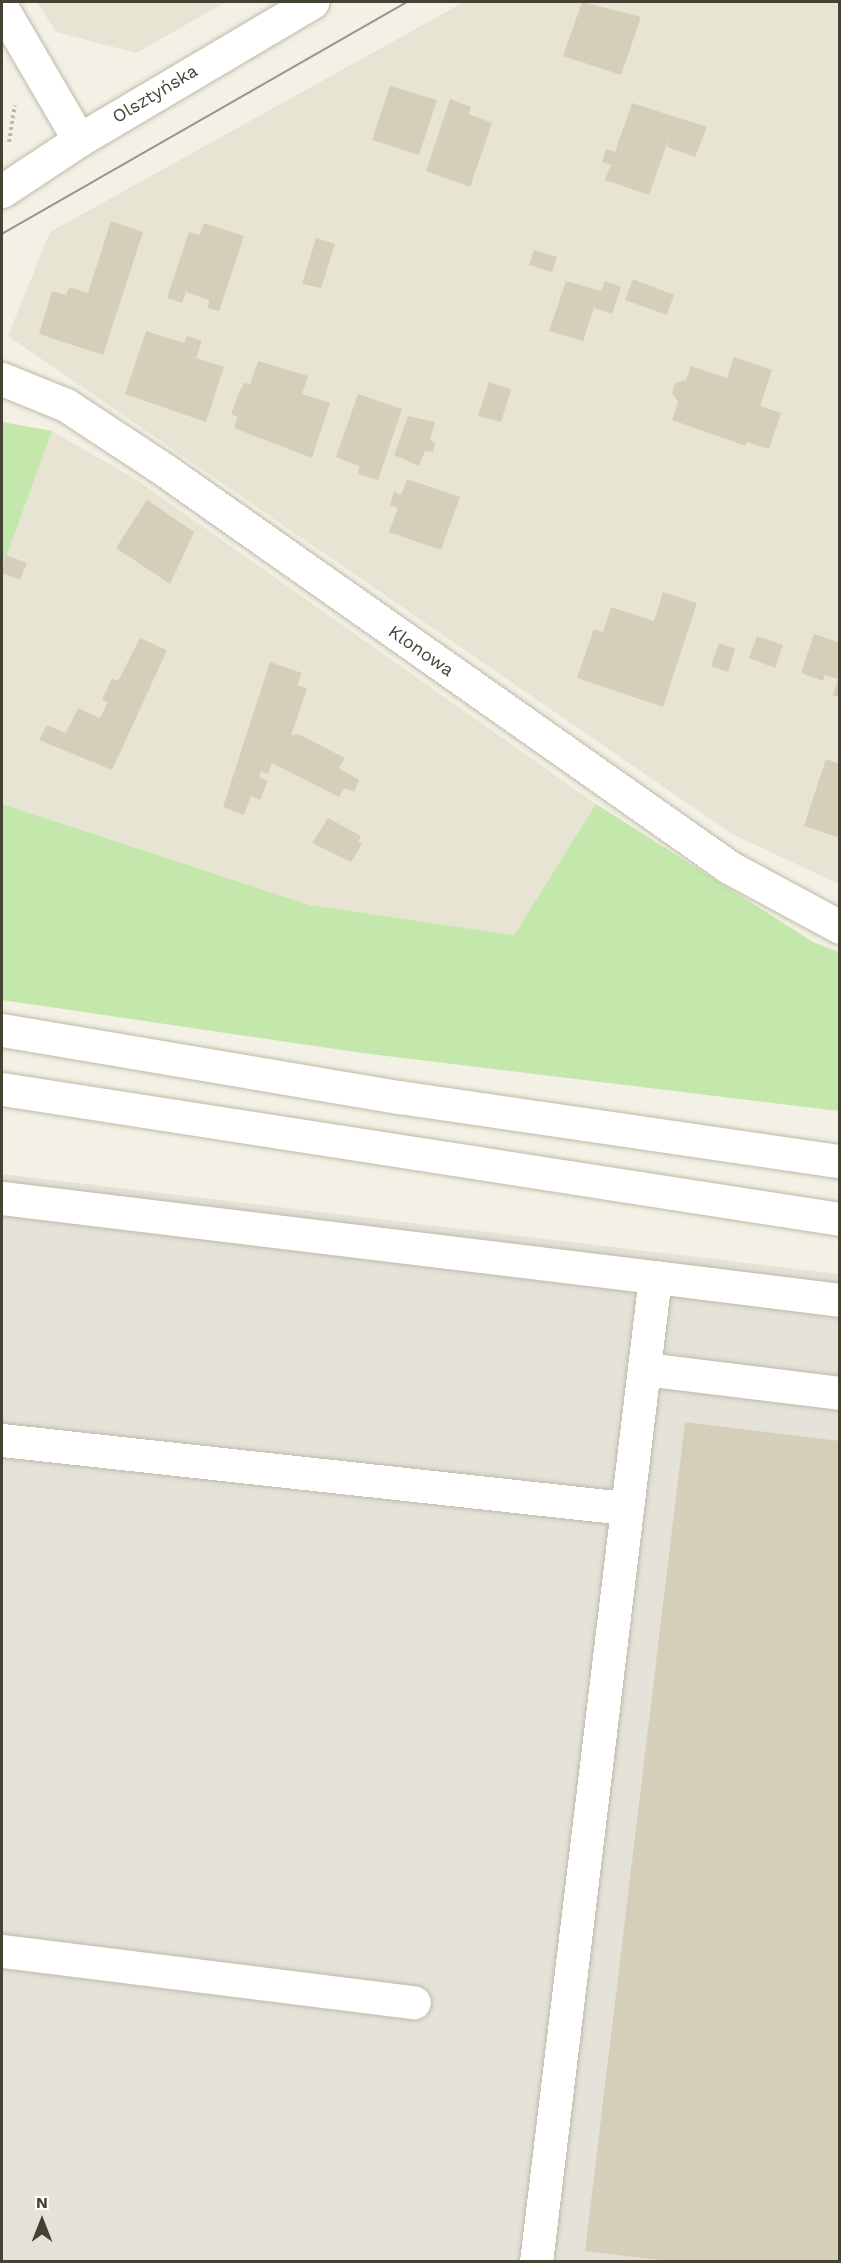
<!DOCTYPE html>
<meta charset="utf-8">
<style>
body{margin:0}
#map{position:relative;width:841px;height:2263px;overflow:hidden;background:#f3f1e5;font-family:"Work Sans",sans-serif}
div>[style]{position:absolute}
.residential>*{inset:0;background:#e7e4d3}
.industrial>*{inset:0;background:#e5e2da}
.green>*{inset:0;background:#c4e8ac}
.building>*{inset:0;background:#d5cfba}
.path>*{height:4px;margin-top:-2px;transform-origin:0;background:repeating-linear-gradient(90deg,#c1b998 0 3px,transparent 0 6px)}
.roads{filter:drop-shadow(0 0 2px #bfbaa7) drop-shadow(0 0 2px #bfbaa7)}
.minor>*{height:33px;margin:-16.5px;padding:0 16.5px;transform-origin:16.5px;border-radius:16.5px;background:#fff}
.tram>*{height:1.5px;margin:-0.75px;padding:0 0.75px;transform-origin:0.75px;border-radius:0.75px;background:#959595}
span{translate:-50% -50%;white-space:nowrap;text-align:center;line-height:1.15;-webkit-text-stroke:4.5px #fff;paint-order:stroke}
.street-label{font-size:18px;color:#454234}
.frame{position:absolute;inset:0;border:3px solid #454234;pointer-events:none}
.north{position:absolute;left:12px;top:2191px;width:60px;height:60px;-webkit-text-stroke:4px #fff;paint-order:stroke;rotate:0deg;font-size:16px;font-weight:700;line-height:24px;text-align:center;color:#454234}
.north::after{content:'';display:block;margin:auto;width:21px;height:27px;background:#454234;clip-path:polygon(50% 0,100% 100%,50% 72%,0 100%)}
</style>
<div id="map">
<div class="residential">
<div style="clip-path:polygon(37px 2px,226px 2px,136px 53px,56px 32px)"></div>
<div style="clip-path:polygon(464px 2px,839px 2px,839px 884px,732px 834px,8px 336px,50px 232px)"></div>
<div style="clip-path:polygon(52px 431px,137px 480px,596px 804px,514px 935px,310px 905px,2px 804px,2px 569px)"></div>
</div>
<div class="industrial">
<div style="clip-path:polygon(2px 1174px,839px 1274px,839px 2261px,2px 2262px)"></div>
</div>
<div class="green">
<div style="clip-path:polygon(2px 422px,52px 431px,2px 569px)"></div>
<div style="clip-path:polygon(2px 804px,310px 905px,514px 935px,596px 804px,813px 942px,839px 952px,839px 1111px,362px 1053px,2px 1000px)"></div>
</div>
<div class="building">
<div style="clip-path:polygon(582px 2px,641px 17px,621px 75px,563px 56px)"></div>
<div style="clip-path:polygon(390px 86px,437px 100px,419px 155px,372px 140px)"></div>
<div style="clip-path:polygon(450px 99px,471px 107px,469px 114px,492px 123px,470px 187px,426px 171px)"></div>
<div style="clip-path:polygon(632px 103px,707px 127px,695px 157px,667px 147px,670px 135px,649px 195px,605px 180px,611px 165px,602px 162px,606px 149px,615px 152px)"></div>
<div style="clip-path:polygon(111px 221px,143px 232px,103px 355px,39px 334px,52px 291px,66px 295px,69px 287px,88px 293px)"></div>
<div style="clip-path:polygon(204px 223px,244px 236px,219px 311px,208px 308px,209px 300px,186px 292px,182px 303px,167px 298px,189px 232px,199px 235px)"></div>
<div style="clip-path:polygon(316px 238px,335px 244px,321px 288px,302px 284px)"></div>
<div style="clip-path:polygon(534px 250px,557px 257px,552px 272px,529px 265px)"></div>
<div style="clip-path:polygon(633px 279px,674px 295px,667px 315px,625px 300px)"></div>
<div style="clip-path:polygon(566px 281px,601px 291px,605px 281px,621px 287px,612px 314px,594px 308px,583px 341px,549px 331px)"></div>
<div style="clip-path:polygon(146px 331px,184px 343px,187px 336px,202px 341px,196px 358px,224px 367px,206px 422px,125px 394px)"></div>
<div style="clip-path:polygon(734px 357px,772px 370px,760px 406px,781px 413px,769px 449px,747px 442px,746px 446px,672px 420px,678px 402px,672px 393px,675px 383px,686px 380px,691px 366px,727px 378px)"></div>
<div style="clip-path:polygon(258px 361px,308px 376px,302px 394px,330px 403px,312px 458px,234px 428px,238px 417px,231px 414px,238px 395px,244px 383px,250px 384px)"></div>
<div style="clip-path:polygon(489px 382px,511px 389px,501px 422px,478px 416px)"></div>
<div style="clip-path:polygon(358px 394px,402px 409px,378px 480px,358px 474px,359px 466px,336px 457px)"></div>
<div style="clip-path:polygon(408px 416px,435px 422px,430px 439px,435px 444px,433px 452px,425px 451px,419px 466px,394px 455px)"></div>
<div style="clip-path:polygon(407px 479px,460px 497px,441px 550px,389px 532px,398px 508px,390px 505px,394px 492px,401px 495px)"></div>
<div style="clip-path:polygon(147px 500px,194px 532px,170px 584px,116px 548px)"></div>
<div style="clip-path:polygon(6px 555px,27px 563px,20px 580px,2px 573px)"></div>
<div style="clip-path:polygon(663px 592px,697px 603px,663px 707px,577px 678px,594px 629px,603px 632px,611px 607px,654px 621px)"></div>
<div style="clip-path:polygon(814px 634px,840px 643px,840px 697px,833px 695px,838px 679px,825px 675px,823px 681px,801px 673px)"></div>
<div style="clip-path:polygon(757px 636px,783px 645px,775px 668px,749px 658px)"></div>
<div style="clip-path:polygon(140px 638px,167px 650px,112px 770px,39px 740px,47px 725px,66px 733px,78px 708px,100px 718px,108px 702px,102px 700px,112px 678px,118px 681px)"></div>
<div style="clip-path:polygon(719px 643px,735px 649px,728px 672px,711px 666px)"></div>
<div style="clip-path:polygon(270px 662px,302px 673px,297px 685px,307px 689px,291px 736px,298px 734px,345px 758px,339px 768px,359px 780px,354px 792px,344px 788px,339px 797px,272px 763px,268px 774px,261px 771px,259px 777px,268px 781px,260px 800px,251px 796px,244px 815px,223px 807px)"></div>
<div style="clip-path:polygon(826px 759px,840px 764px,840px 838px,804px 826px)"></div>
<div style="clip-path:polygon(328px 818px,361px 836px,358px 842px,362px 844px,351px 862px,312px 843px)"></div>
<div style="clip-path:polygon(685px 1422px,840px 1441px,840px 2262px,675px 2262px,585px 2251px)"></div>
</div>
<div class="path">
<div style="left:9px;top:142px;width:37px;rotate:-81deg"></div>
</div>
<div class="roads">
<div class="minor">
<div style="left:2px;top:8px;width:153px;rotate:59.7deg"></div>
<div style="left:2px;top:191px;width:92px;rotate:-33.5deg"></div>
<div style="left:79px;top:140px;width:271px;rotate:-30.6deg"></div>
<div style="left:2px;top:379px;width:69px;rotate:22.1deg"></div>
<div style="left:66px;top:405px;width:120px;rotate:33.4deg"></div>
<div style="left:166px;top:471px;width:688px;rotate:35.12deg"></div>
<div style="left:729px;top:867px;width:126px;rotate:28.4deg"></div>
<div style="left:2px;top:1030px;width:403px;rotate:9.6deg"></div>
<div style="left:399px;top:1097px;width:446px;rotate:8.3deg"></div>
<div style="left:2px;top:1089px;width:848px;rotate:8.82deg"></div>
<div style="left:2px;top:1198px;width:658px;rotate:6.9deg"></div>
<div style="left:655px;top:1277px;width:992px;rotate:96.89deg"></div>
<div style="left:655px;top:1277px;width:186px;rotate:7.1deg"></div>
<div style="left:645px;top:1369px;width:196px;rotate:7deg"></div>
<div style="left:2px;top:1440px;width:627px;rotate:6.23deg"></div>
<div style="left:2px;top:1951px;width:415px;rotate:7.1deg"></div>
</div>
</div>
<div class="tram">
<div style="left:2px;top:234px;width:467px;rotate:-29.8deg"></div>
</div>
<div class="street-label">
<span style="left:155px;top:94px;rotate:-31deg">Olsztyńska</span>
<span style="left:421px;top:651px;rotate:35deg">Klonowa</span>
</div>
<div class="frame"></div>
<div class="north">N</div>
</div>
